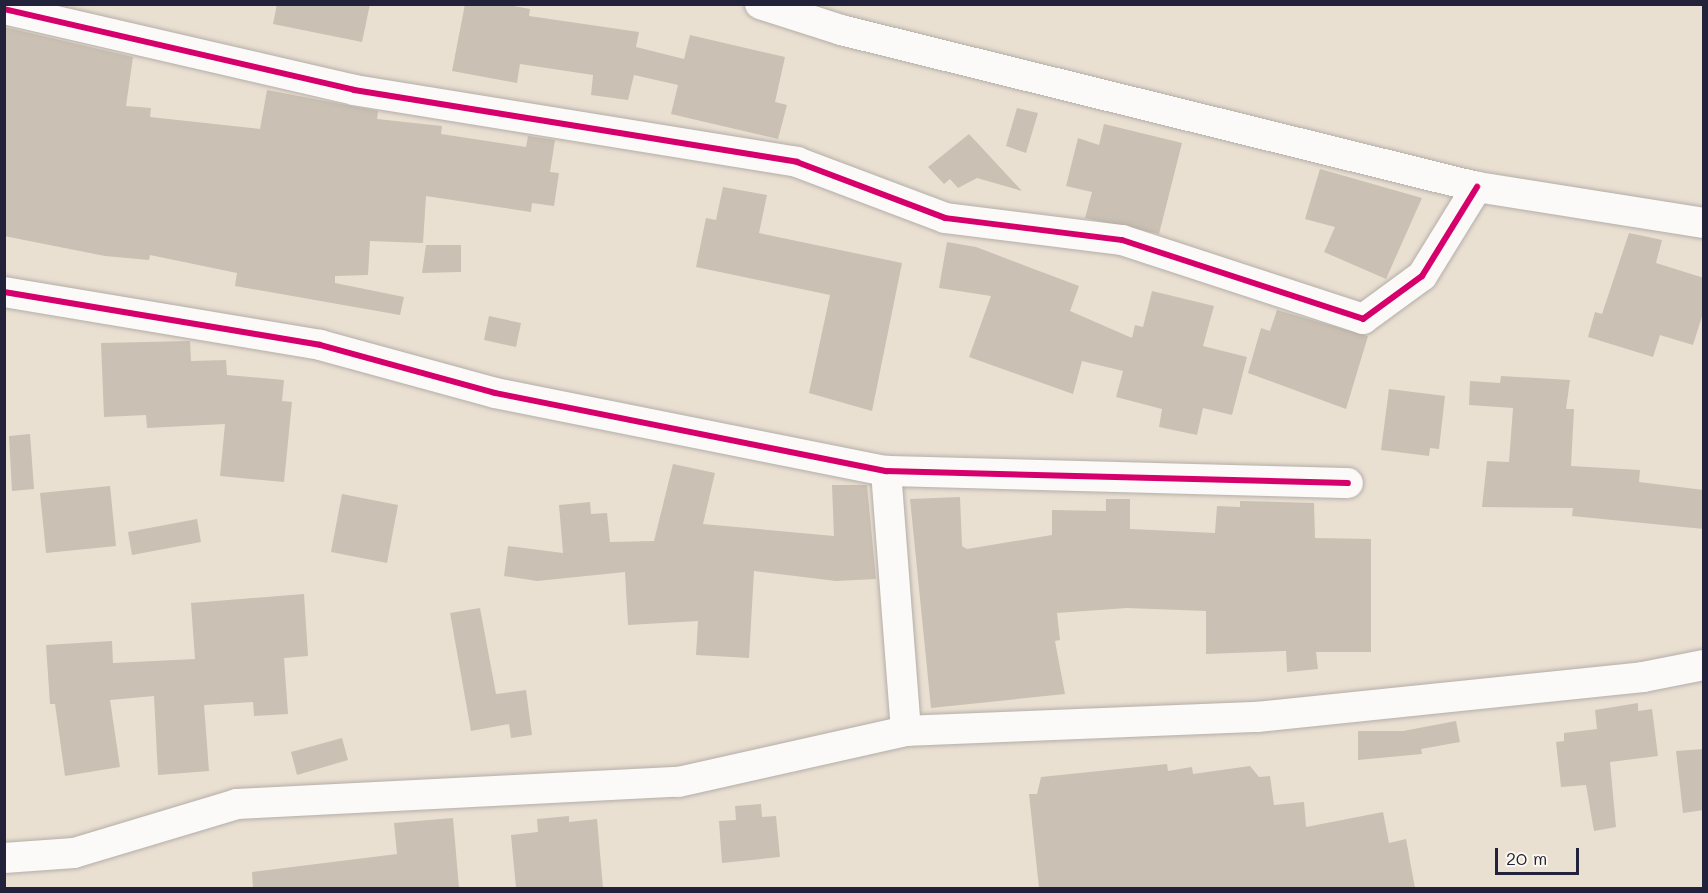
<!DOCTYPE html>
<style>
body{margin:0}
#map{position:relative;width:1708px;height:893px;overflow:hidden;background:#eae0d2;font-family:Mali,sans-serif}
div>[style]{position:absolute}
.building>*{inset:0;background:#cac0b3}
.roads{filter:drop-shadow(0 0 2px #b4aea8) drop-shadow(0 0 2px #b4aea8)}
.minor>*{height:30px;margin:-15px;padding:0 15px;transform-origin:15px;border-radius:15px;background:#fcfaf8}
.cycleway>*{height:6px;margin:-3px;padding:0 3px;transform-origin:3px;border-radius:3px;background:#d6006c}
span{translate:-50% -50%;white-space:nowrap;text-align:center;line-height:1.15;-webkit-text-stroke:4.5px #fbf7ec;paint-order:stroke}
.frame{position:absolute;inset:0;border:6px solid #22223b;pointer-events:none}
.scale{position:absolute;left:1495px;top:848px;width:84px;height:27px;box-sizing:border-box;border:3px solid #22223b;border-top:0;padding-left:8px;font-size:18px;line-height:21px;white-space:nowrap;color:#22223b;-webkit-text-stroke:4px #fbf7ec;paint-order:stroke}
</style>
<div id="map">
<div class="building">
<div style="clip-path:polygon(277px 4px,370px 4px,362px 42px,273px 24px)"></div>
<div style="clip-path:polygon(465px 4px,503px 4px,530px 9px,529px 16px,639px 32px,636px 47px,684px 59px,690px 35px,785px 57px,775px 102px,787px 105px,778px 139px,671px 114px,678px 85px,634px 75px,628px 100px,591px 95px,593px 75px,520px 64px,517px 83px,452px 71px)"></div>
<div style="clip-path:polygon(4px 27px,133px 57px,126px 106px,151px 108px,150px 117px,260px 129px,267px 90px,378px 111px,377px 119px,442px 126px,441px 134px,526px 147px,528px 136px,555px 140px,550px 172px,559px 173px,554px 206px,532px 203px,531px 212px,426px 196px,423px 243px,370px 241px,368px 275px,335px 276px,335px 283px,404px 297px,400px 315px,235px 286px,237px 273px,150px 255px,149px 260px,105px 256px,4px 236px)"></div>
<div style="clip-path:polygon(1017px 108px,1038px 113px,1026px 153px,1006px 146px)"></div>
<div style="clip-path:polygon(1104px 124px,1182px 143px,1159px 234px,1085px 218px,1092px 192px,1066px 186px,1078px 138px,1099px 145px)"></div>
<div style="clip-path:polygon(969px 134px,1022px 191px,977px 178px,958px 188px,950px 179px,944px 184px,928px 167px)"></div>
<div style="clip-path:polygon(1320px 169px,1422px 198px,1386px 279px,1324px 252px,1335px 227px,1305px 219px)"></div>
<div style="clip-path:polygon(723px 187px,767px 195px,759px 233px,902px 263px,872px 411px,809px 393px,830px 295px,696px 267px,706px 218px,716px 220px)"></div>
<div style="clip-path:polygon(1629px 233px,1662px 240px,1656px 263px,1704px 278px,1704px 310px,1693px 345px,1660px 335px,1653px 357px,1588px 337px,1595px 312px,1602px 314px)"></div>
<div style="clip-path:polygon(947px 242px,976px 247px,1079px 286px,1070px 311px,1132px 338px,1135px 325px,1143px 327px,1152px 291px,1214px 306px,1203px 346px,1247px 357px,1232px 415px,1203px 408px,1197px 435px,1159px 427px,1162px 409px,1116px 397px,1123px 371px,1082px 361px,1073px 394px,969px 357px,991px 296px,939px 288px)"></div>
<div style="clip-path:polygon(426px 245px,461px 245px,461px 272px,422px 273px)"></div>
<div style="clip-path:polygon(1277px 310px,1368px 336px,1346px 409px,1248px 373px,1261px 328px,1270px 331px)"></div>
<div style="clip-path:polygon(489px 316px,521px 323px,516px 347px,484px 340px)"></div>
<div style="clip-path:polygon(190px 341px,191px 361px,226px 360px,227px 375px,284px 380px,282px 401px,292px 402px,284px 482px,220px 476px,225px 424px,147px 428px,146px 415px,104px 417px,101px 343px)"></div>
<div style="clip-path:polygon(1501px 376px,1570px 380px,1566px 409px,1574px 409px,1571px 466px,1640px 470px,1639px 482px,1704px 490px,1704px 529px,1572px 516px,1573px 508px,1482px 507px,1487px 461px,1509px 462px,1513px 408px,1469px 405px,1470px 381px,1500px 383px)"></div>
<div style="clip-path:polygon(1389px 389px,1445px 396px,1439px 449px,1430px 448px,1429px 456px,1381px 450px)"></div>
<div style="clip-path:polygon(30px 434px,34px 489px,12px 491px,9px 436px)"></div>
<div style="clip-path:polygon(673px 464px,715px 473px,703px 524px,834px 536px,832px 485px,867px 485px,876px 579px,836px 581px,754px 571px,749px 658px,696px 655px,698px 621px,628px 625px,625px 572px,537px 581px,504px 576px,508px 546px,563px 553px,559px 505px,590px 502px,591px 514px,607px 513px,610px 542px,654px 541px)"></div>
<div style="clip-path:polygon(110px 486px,116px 546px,46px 553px,40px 493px)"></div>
<div style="clip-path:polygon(342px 494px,398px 505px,387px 563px,331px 552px)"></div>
<div style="clip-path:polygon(960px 497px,962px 546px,967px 549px,1052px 535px,1052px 510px,1106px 511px,1106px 499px,1130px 499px,1130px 529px,1215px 533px,1217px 506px,1240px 507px,1240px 501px,1314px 503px,1315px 538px,1371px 539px,1371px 652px,1316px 652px,1318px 669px,1287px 672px,1286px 651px,1206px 654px,1206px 611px,1127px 608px,1057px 613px,1060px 640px,1055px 641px,1065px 694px,931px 708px,910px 499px)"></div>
<div style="clip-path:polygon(197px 519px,201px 542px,132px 555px,128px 532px)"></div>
<div style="clip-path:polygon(304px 594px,308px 656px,284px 658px,288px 714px,254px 716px,253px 702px,204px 705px,209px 771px,158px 775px,154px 696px,110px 700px,120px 767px,65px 776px,55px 704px,50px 704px,46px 645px,112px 641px,113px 663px,195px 659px,191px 603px)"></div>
<div style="clip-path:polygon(480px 608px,496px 694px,526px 690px,532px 735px,511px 738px,509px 724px,471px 731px,450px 613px)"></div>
<div style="clip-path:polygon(1638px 703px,1638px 711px,1652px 709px,1658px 756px,1610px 762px,1616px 827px,1594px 831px,1586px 785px,1561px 787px,1556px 742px,1564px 741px,1564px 733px,1597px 729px,1595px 710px)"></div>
<div style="clip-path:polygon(1456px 721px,1460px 742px,1421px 749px,1422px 754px,1358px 760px,1358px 731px,1403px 731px)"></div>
<div style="clip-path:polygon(342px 738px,348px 760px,297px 775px,291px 752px)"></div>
<div style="clip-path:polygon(1704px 749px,1704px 810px,1683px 813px,1676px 751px)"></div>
<div style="clip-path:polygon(1167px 764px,1168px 771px,1192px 767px,1193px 774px,1250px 766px,1259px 777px,1270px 776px,1274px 805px,1304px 802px,1306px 827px,1383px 812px,1389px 843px,1406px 839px,1415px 888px,1039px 888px,1029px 794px,1037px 794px,1041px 777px)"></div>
<div style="clip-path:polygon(761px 804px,762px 817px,776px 816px,780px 857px,722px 863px,719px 821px,736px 820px,735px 806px)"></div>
<div style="clip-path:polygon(569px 816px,569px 822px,597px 819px,603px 888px,516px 888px,511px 835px,538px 832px,537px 819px)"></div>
<div style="clip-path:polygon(453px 818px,459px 888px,253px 888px,252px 872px,397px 854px,394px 823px)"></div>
</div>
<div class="roads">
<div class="minor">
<div style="left:760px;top:4px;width:85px;rotate:17.8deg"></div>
<div style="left:841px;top:30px;width:655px;rotate:13.87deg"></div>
<div style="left:1477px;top:187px;width:230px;rotate:9deg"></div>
<div style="left:4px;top:9px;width:359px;rotate:13deg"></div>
<div style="left:354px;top:90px;width:449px;rotate:9.2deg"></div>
<div style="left:797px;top:162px;width:158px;rotate:20.7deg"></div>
<div style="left:945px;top:218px;width:178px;rotate:7.1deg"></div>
<div style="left:1122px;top:240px;width:254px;rotate:18.1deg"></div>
<div style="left:1363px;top:319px;width:73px;rotate:-36.1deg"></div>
<div style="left:1422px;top:276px;width:105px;rotate:-58.3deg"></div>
<div style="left:4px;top:292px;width:320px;rotate:9.5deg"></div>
<div style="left:320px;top:345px;width:181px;rotate:15.3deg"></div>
<div style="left:495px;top:393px;width:399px;rotate:11.3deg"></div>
<div style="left:886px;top:471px;width:462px;rotate:1.5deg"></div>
<div style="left:906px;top:731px;width:351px;rotate:-2.3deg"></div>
<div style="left:1257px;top:717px;width:388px;rotate:-5.9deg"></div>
<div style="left:1643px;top:677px;width:62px;rotate:-11.1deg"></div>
<div style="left:4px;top:858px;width:70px;rotate:-4.1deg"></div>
<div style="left:74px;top:853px;width:170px;rotate:-16.7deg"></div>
<div style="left:237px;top:804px;width:442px;rotate:-2.9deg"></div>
<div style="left:678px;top:782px;width:234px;rotate:-12.6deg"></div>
<div style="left:906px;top:731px;width:261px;rotate:-94.4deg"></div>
</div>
</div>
<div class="cycleway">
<div style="left:4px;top:9px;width:359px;rotate:13deg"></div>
<div style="left:354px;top:90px;width:449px;rotate:9.2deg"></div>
<div style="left:797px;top:162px;width:158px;rotate:20.7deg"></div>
<div style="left:945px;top:218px;width:178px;rotate:7.1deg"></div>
<div style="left:1122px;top:240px;width:254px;rotate:18.1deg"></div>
<div style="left:1363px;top:319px;width:73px;rotate:-36.1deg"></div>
<div style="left:1422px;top:276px;width:105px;rotate:-58.3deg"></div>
<div style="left:4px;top:292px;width:320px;rotate:9.5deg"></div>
<div style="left:320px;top:345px;width:181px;rotate:15.3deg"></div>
<div style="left:495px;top:393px;width:399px;rotate:11.3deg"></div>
<div style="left:886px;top:471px;width:462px;rotate:1.5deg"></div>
</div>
<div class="frame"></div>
<div class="scale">20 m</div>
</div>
